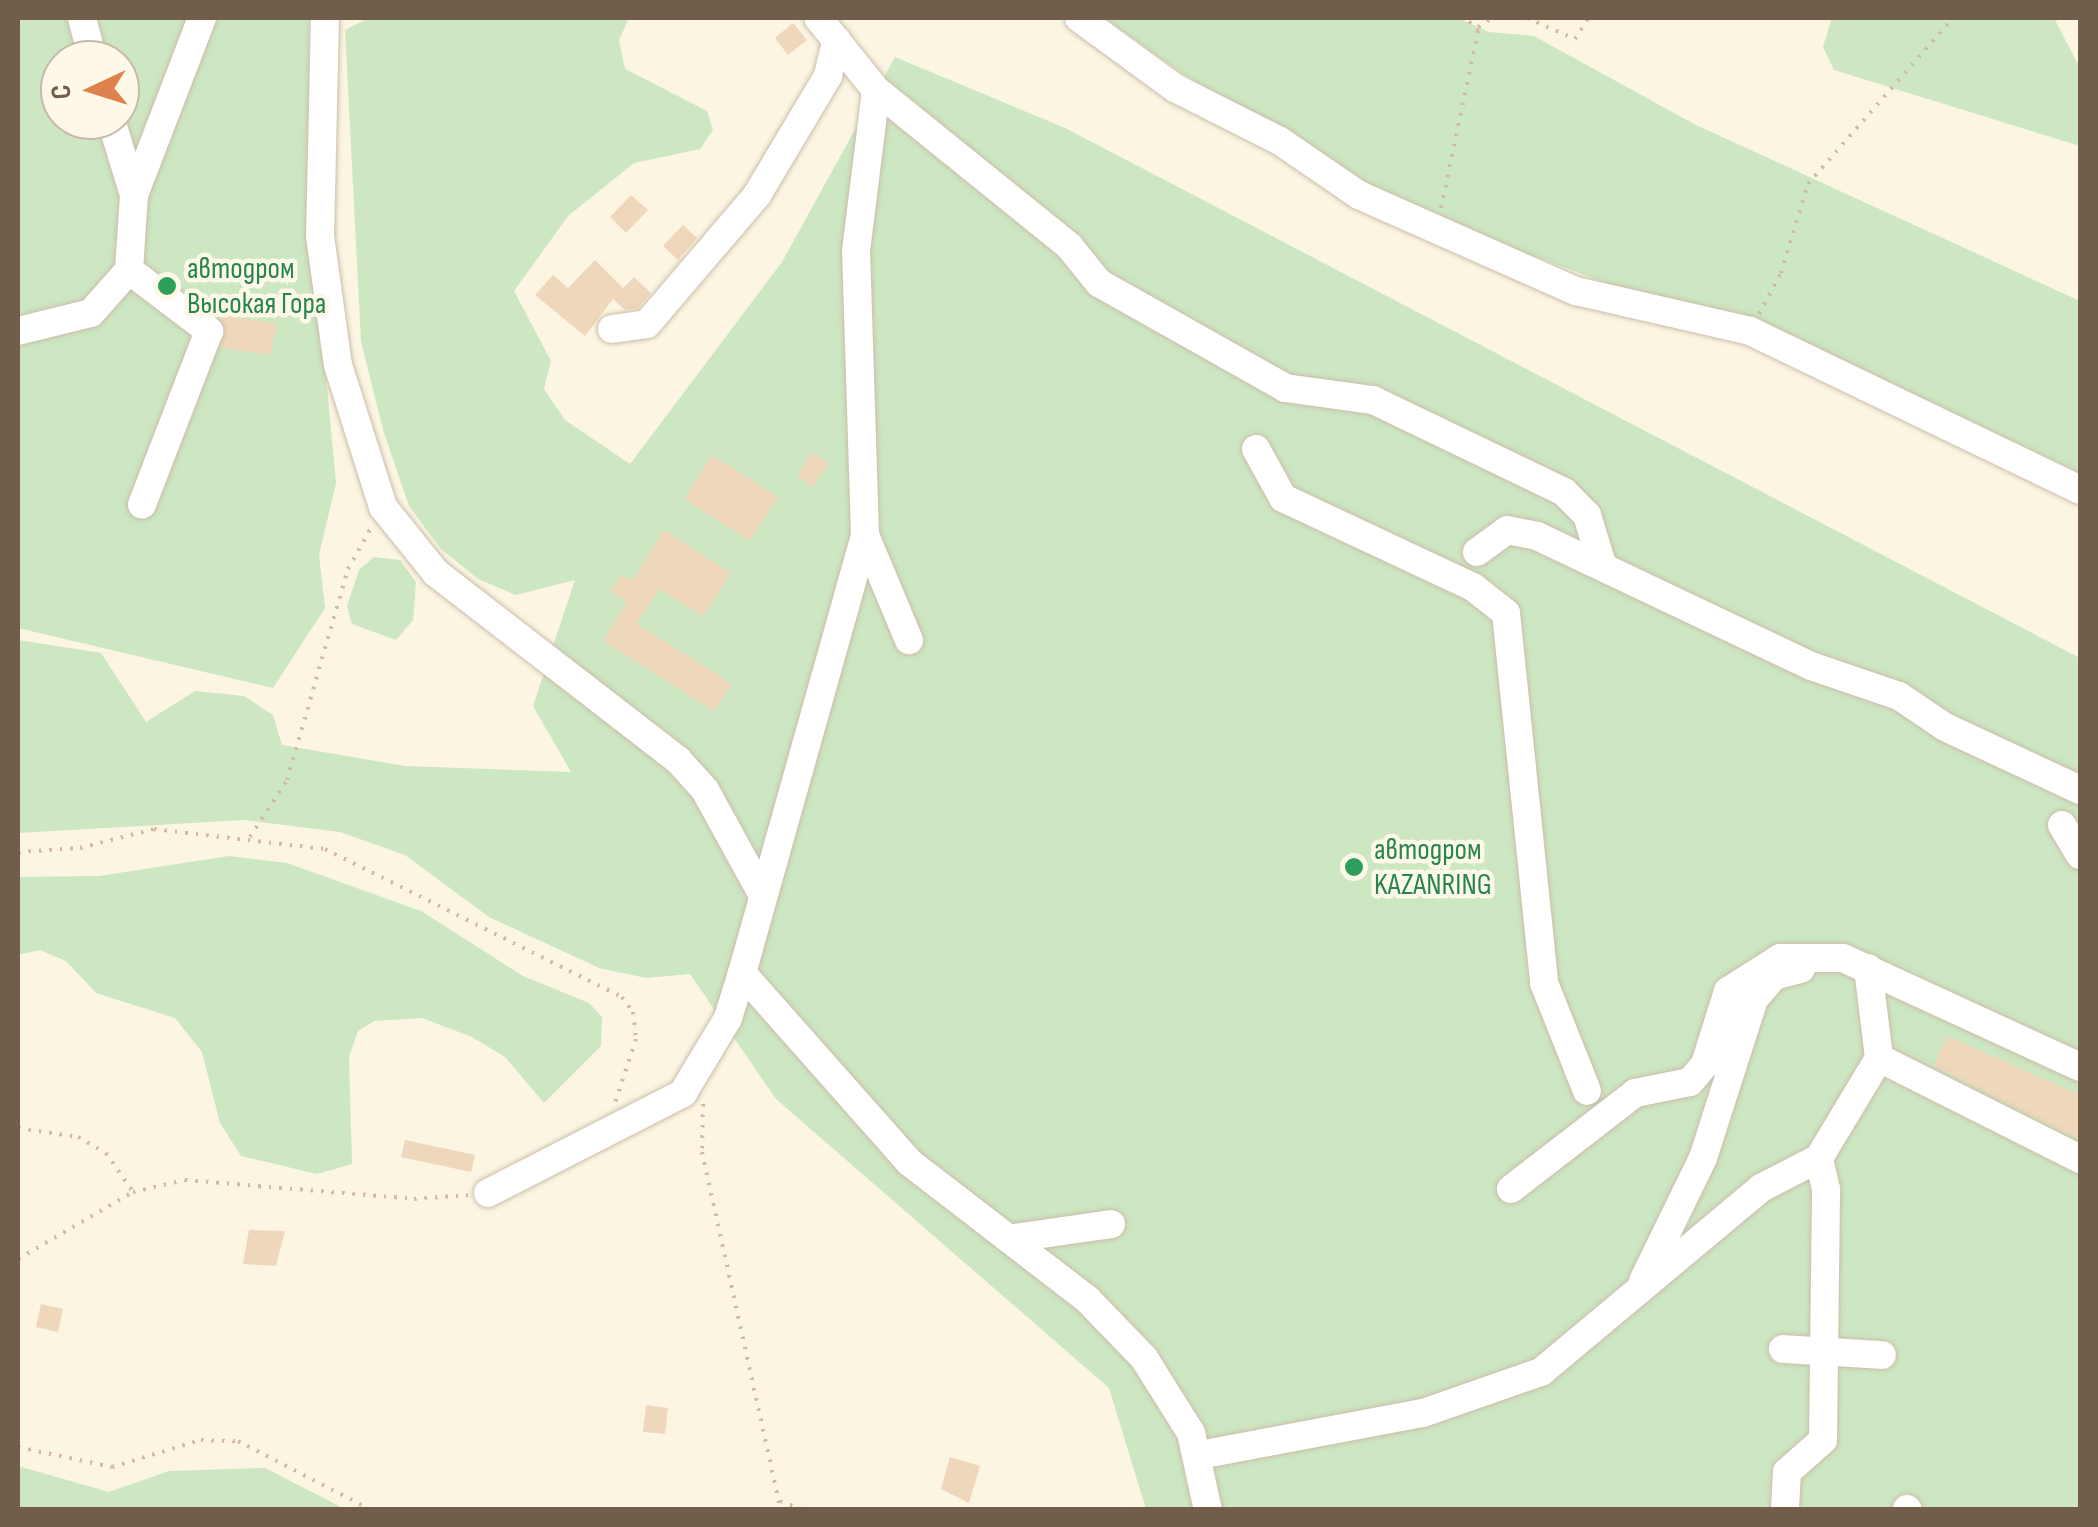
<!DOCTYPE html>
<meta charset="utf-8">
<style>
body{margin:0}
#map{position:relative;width:2098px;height:1527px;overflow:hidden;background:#fbf5e2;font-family:"Sofia Sans Condensed",sans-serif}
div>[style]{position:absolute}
.green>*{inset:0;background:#cce7c2}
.building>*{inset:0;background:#efd7bb}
.path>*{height:4px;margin-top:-2px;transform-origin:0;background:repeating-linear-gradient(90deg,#d3ba9f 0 2.5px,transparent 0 10.5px)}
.roads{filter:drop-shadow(0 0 2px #cbbdaa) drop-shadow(0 0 2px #cbbdaa)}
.minor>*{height:28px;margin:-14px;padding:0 14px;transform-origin:14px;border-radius:14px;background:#fff}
.dots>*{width:28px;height:28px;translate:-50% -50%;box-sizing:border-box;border:5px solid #fef8e8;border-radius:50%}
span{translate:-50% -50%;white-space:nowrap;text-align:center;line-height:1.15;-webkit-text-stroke:9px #fef8e8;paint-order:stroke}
.leisure-label{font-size:30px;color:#27864d}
.left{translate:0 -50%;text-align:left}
.frame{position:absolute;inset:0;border:20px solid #715d4a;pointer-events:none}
.north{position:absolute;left:40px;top:40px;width:100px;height:100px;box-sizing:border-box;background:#fef8e8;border:2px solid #c6baa9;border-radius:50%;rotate:266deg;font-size:28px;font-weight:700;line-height:40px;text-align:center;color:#715d4a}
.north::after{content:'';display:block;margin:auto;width:35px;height:45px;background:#df814d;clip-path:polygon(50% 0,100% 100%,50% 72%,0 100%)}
</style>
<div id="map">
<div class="green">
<div style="clip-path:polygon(evenodd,18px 18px,309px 18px,309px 194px,336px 483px,319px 555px,325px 608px,273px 688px,18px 628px,18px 18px,60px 60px,120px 60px,120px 120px,60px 120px,60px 60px)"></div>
<div style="clip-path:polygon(369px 18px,629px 18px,619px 40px,625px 69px,707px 111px,713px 130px,700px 149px,634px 163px,568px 216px,514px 291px,551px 361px,544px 389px,565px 420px,630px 464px,782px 262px,895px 57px,1065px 128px,2080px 658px,2080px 1509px,1146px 1509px,1109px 1388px,776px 1099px,690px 974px,646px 978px,599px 968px,489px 917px,405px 855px,340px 832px,244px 820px,18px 833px,18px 640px,101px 653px,146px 722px,195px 691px,244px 696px,273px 715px,282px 745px,405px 766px,571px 772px,533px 706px,575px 580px,516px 595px,478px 579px,441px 549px,409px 506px,383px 430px,361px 341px,345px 30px)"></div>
<div style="clip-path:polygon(1104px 18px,1458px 18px,1489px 32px,1534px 36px,1694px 124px,2080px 301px,2080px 473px,1930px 402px,1419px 214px,1186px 76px)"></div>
<div style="clip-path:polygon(1832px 18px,2054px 18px,2080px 68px,2080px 146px,1834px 70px,1823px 47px)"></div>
<div style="clip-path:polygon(374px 557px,400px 560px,416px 582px,413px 620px,396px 640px,352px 624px,347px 606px,359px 570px)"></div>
<div style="clip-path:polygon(229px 856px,287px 863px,421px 911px,523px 976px,589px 1003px,602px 1017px,601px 1046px,544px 1103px,505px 1057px,472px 1037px,422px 1018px,374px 1021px,358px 1031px,349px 1057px,352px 1164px,317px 1174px,241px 1156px,220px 1123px,202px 1052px,175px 1018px,96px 993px,66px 961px,40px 950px,18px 955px,18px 877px,99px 876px)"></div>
<div style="clip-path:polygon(18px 1466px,109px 1492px,169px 1471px,265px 1468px,345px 1509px,18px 1509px)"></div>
</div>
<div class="building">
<div style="clip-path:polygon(793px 23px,807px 40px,788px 55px,775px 38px)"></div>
<div style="clip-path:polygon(631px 195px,648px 210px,626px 233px,610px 217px)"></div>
<div style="clip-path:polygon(683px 225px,697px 238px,678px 260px,663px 246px)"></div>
<div style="clip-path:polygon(595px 260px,623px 288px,634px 277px,651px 293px,638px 308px,625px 310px,613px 299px,585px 336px,535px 295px,553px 275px,568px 288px)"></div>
<div style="clip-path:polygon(222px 315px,277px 324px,270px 355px,221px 348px)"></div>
<div style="clip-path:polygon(812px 452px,829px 463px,813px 487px,797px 476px)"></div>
<div style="clip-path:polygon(712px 455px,778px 497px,750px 541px,684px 499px)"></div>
<div style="clip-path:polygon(664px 530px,731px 573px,703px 617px,659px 589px,637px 624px,732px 684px,714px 711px,603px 641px,627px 602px,610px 591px,621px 575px,632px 581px)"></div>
<div style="clip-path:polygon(1947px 1036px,2080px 1095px,2080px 1140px,1934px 1066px)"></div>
<div style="clip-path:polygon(405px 1140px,475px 1155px,471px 1172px,401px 1157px)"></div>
<div style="clip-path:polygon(249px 1230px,285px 1231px,276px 1266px,243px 1264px)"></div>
<div style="clip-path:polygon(41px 1304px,63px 1309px,58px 1332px,36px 1327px)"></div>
<div style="clip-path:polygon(646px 1405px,668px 1408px,665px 1434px,643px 1432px)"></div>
<div style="clip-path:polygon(950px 1457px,980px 1466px,969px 1503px,941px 1489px)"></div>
</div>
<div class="path">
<div style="left:1527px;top:18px;width:52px;rotate:23.6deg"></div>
<div style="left:1575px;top:39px;width:25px;rotate:-58deg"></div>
<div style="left:1478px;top:27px;width:17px;rotate:-33deg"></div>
<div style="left:1441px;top:208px;width:181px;rotate:-78.2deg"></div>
<div style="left:1478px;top:31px;width:18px;rotate:-133deg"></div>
<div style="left:1759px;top:314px;width:47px;rotate:-61.8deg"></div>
<div style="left:1781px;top:273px;width:93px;rotate:-73.1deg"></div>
<div style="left:1808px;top:184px;width:220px;rotate:-48.9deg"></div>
<div style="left:250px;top:837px;width:68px;rotate:-57deg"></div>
<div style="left:287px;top:780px;width:220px;rotate:-73.9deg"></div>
<div style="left:348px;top:569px;width:47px;rotate:-60.7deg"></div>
<div style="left:18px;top:852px;width:62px;rotate:-3.7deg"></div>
<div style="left:80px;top:848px;width:76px;rotate:-14.4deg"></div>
<div style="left:154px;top:829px;width:172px;rotate:6.7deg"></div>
<div style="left:325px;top:849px;width:332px;rotate:26.5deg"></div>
<div style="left:622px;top:997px;width:19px;rotate:54deg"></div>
<div style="left:633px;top:1012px;width:27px;rotate:84deg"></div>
<div style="left:636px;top:1039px;width:71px;rotate:108.2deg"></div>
<div style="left:703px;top:1104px;width:48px;rotate:91.2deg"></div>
<div style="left:702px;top:1152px;width:367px;rotate:77.6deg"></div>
<div style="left:18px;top:1128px;width:61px;rotate:8.5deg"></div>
<div style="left:78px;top:1137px;width:32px;rotate:30deg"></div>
<div style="left:106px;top:1153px;width:47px;rotate:55.3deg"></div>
<div style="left:18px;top:1259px;width:133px;rotate:-30.2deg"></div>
<div style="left:133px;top:1192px;width:53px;rotate:-13deg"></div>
<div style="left:185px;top:1180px;width:230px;rotate:4.7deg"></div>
<div style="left:414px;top:1199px;width:54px;rotate:-4.2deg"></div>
<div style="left:18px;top:1447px;width:96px;rotate:12deg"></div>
<div style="left:112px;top:1467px;width:93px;rotate:-16.9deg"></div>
<div style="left:201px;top:1440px;width:37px;rotate:2deg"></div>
<div style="left:238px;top:1441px;width:150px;rotate:27.4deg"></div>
<div style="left:780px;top:1501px;width:25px;rotate:21deg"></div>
</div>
<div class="roads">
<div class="minor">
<div style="left:82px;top:18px;width:43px;rotate:75.3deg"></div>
<div style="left:325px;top:18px;width:218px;rotate:91.3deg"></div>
<div style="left:320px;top:236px;width:130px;rotate:82.1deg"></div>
<div style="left:338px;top:365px;width:149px;rotate:72.4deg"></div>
<div style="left:383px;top:507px;width:85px;rotate:51.2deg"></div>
<div style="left:436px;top:573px;width:306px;rotate:37.7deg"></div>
<div style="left:678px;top:760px;width:40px;rotate:48deg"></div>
<div style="left:705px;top:790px;width:114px;rotate:61.2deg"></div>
<div style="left:1079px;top:18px;width:119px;rotate:36.1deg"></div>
<div style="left:1175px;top:88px;width:118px;rotate:26.8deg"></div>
<div style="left:1280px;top:141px;width:96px;rotate:34.4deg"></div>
<div style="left:1359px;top:195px;width:237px;rotate:23.9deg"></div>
<div style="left:1576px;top:291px;width:179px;rotate:12.9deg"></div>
<div style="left:1750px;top:331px;width:366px;rotate:25.7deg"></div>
<div style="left:876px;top:90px;width:248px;rotate:38.9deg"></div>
<div style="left:1069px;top:246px;width:48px;rotate:51deg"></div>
<div style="left:1099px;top:283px;width:214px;rotate:29.4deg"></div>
<div style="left:1285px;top:388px;width:89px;rotate:7.8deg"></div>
<div style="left:1373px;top:400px;width:212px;rotate:25.7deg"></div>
<div style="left:1564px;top:492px;width:33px;rotate:45deg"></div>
<div style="left:1587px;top:515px;width:51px;rotate:73deg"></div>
<div style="left:134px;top:195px;width:190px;rotate:-69deg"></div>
<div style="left:129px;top:270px;width:101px;rotate:37.3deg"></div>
<div style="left:209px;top:331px;width:186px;rotate:111.1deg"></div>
<div style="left:612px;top:329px;width:35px;rotate:-8deg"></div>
<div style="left:647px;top:324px;width:170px;rotate:-49.5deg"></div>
<div style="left:757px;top:195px;width:139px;rotate:-59.2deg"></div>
<div style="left:828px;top:76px;width:37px;rotate:-77deg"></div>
<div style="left:836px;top:40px;width:28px;rotate:-129deg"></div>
<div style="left:18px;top:331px;width:75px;rotate:-13.9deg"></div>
<div style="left:91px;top:313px;width:57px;rotate:-48.5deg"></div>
<div style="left:129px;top:270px;width:75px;rotate:-86.2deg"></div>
<div style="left:134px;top:195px;width:78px;rotate:-107deg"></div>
<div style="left:1256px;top:449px;width:56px;rotate:61.1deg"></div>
<div style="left:1283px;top:498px;width:210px;rotate:25.1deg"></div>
<div style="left:1473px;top:587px;width:42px;rotate:38.2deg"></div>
<div style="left:1506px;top:613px;width:372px;rotate:84.1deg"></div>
<div style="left:1544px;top:983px;width:116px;rotate:68.3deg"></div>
<div style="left:865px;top:535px;width:114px;rotate:67.3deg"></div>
<div style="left:1477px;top:552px;width:37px;rotate:-36deg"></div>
<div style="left:1507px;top:530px;width:31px;rotate:11deg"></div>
<div style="left:1537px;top:536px;width:303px;rotate:25.4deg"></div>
<div style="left:1811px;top:666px;width:93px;rotate:18.8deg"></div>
<div style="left:1899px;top:696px;width:55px;rotate:34deg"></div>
<div style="left:1945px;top:727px;width:149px;rotate:25deg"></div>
<div style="left:2062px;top:825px;width:35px;rotate:59deg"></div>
<div style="left:1868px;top:968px;width:91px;rotate:83deg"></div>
<div style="left:742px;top:973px;width:252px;rotate:48.5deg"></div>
<div style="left:909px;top:1162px;width:226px;rotate:37.6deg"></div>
<div style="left:1088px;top:1300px;width:81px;rotate:46deg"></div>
<div style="left:1144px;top:1358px;width:89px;rotate:57.9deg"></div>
<div style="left:1191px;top:1433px;width:79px;rotate:77.6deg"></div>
<div style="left:1511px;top:1189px;width:157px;rotate:-37.7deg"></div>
<div style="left:1635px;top:1093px;width:56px;rotate:-11.3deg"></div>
<div style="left:1690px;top:1082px;width:23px;rotate:-50deg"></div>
<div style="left:1705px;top:1064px;width:77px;rotate:-72.5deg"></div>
<div style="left:1728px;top:991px;width:62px;rotate:-32.4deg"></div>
<div style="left:1780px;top:958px;width:63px"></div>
<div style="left:1843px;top:958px;width:261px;rotate:24.7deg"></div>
<div style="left:488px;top:1193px;width:219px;rotate:-27.1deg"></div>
<div style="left:683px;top:1093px;width:87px;rotate:-59deg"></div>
<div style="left:728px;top:1018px;width:47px;rotate:-72.7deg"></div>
<div style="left:742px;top:973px;width:455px;rotate:-74.3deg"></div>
<div style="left:865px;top:535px;width:284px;rotate:-91.8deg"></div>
<div style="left:856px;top:251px;width:162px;rotate:-82.9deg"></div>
<div style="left:876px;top:90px;width:64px;rotate:-128.7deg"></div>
<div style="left:1014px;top:1238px;width:98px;rotate:-8.2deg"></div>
<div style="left:1643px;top:1281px;width:137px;rotate:-64deg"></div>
<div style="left:1703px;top:1158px;width:167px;rotate:-72.2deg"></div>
<div style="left:1754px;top:999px;width:30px;rotate:-49deg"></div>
<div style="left:1774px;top:976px;width:28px;rotate:-15deg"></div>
<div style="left:1783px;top:1349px;width:99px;rotate:3.5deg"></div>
<div style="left:1200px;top:1455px;width:227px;rotate:-10.7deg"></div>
<div style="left:1423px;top:1413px;width:125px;rotate:-19.2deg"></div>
<div style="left:1541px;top:1372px;width:287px;rotate:-39.9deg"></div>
<div style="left:1761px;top:1188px;width:65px;rotate:-27.3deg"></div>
<div style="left:1819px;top:1158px;width:117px;rotate:-59deg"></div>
<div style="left:1879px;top:1058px;width:225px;rotate:26.7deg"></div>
<div style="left:1785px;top:1509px;width:37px;rotate:-87deg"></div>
<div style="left:1787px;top:1472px;width:48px;rotate:-41.6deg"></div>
<div style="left:1823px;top:1440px;width:251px;rotate:-89.3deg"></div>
<div style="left:1826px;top:1189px;width:32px;rotate:-103deg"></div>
<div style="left:1907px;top:1509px;width:1px;rotate:45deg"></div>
</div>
</div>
<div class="dots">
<div style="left:167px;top:286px;background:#2e9e5b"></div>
<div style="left:1354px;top:867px;background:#2e9e5b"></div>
</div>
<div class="leisure-label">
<span class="left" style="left:187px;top:286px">автодром<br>Высокая Гора</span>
<span class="left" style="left:1374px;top:867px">автодром<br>KAZANRING</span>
</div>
<div class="frame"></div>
<div class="north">С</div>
</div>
